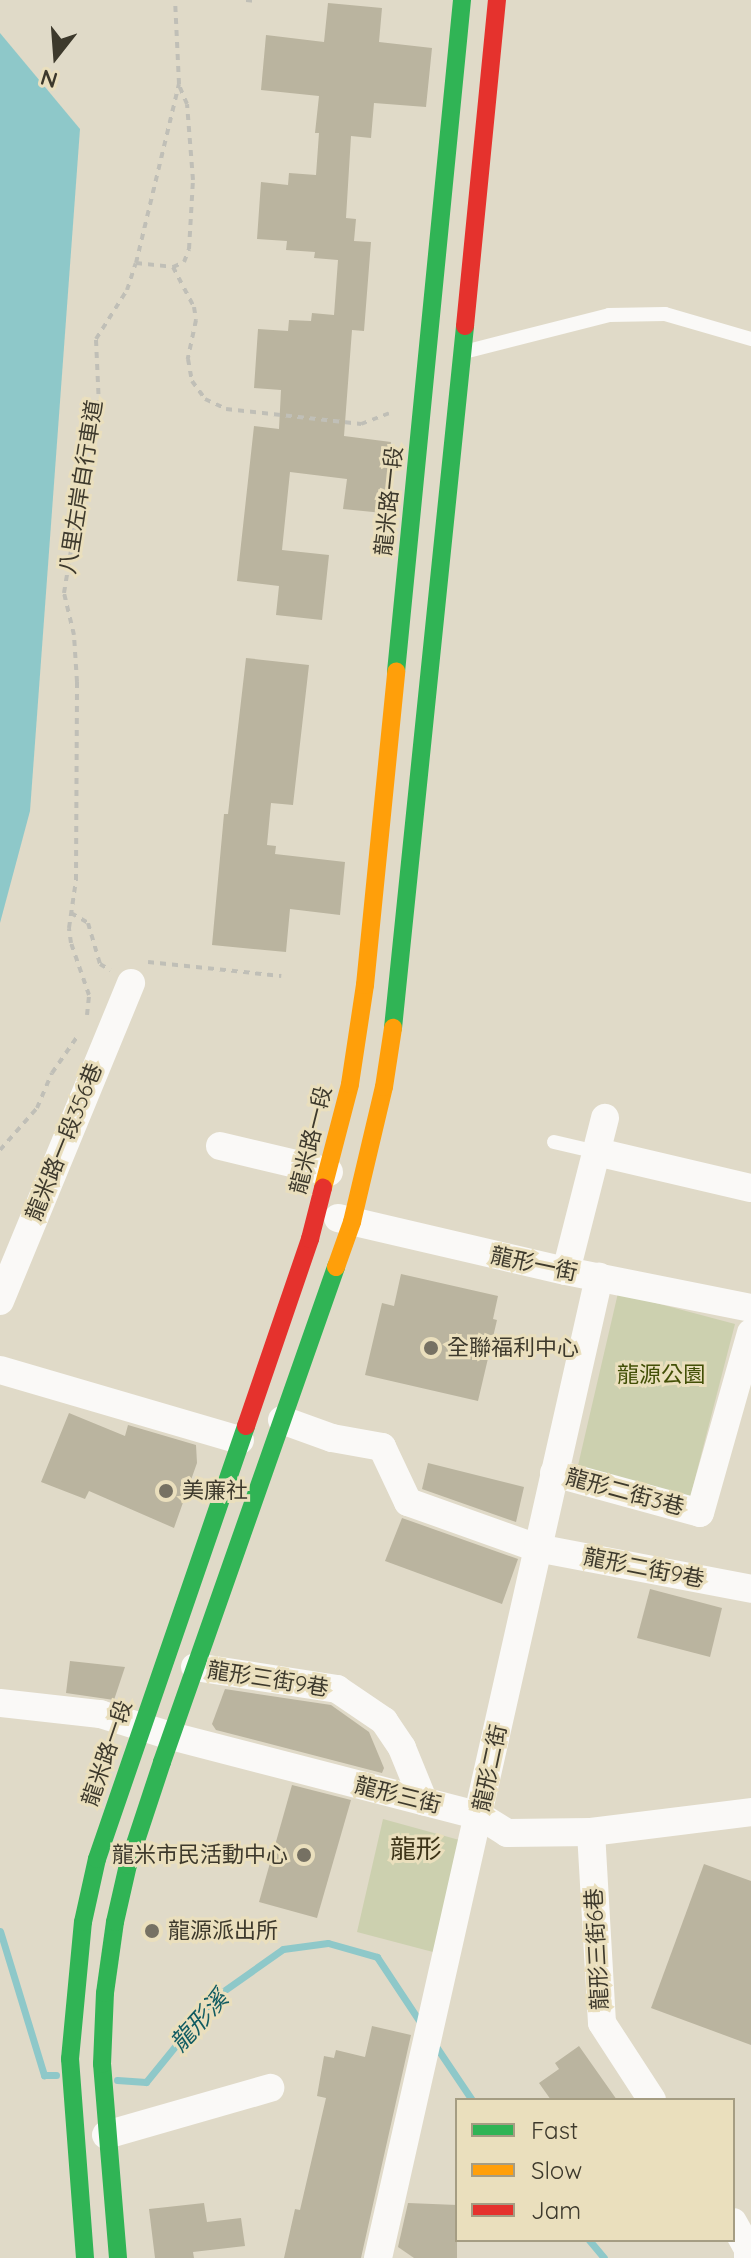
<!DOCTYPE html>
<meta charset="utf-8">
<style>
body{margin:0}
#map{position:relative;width:751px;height:2258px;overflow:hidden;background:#e0dac8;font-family:Quicksand,"Noto Sans TC",sans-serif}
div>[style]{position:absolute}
.green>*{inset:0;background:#ccd0af}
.water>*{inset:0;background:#8ec8c9}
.stream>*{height:7px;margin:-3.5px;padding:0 3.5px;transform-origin:3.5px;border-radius:3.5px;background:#8ec8c9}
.building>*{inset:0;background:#bab49f}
.path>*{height:4px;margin-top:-2px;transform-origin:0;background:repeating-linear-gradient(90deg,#c0bfb7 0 6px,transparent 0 12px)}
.lane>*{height:14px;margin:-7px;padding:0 7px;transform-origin:7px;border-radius:7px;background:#faf9f7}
.street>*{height:28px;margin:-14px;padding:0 14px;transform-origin:14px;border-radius:14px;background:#faf9f7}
.fast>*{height:18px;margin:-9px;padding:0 9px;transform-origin:9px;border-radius:9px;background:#30b455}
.slow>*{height:18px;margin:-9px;padding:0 9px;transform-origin:9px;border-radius:9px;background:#ff9f0a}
.jam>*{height:18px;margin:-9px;padding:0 9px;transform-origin:9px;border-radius:9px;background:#e5322d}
.dots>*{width:22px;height:22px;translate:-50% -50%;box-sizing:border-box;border:4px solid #eadfbd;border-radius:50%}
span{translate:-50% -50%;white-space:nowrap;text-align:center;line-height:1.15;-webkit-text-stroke:6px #eadfbd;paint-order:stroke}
.street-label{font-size:22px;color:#3d392c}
.poi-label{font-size:22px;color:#3d392c}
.left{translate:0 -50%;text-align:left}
.right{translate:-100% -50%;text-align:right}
.park-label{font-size:22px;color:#424f06}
.water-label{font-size:24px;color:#105b61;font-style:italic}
.quarter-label{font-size:26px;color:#3d3418}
.legend{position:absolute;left:455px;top:2098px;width:280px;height:144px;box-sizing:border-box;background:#eadfbd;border:2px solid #a59d83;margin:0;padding:10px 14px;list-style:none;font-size:24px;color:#3d392c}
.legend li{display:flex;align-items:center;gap:16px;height:40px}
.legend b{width:40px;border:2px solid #a59d83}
.north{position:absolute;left:16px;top:16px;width:80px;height:80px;-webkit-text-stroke:6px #eadfbd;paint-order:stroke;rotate:197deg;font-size:22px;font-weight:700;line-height:32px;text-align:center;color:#3d392c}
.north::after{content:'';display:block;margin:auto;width:28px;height:36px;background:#3d392c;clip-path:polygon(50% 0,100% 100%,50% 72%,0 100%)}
</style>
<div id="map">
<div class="green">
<div style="clip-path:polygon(618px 1293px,735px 1324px,690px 1498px,576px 1474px)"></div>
<div style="clip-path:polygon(383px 1819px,463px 1841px,433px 1952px,357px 1932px)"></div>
</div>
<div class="water">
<div style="clip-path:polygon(0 33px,80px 129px,30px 811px,0 923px)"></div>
</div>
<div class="stream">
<div style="left:0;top:1931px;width:151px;rotate:73deg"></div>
<div style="left:44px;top:2075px;width:12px"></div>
<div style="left:435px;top:2045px;width:66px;rotate:56.1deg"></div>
<div style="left:117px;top:2080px;width:29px;rotate:4deg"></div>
<div style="left:146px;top:2082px;width:109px;rotate:-50.9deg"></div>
<div style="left:215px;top:1997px;width:83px;rotate:-35.2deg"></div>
<div style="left:283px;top:1949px;width:45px;rotate:-7.6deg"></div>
<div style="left:328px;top:1943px;width:51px;rotate:15.9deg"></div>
<div style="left:377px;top:1957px;width:82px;rotate:56.5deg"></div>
<div style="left:589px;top:2240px;width:23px;rotate:50deg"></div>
</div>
<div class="building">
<div style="clip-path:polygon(328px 3px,382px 8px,379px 42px,432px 48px,426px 107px,374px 103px,371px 138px,351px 136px,346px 218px,356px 219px,354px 241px,371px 242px,364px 331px,352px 330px,344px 436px,391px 442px,383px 513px,343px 509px,347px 479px,290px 472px,282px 550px,329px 555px,322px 620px,276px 615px,279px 586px,237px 581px,254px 426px,279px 429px,281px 390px,254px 388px,258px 329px,288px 331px,289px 320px,311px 321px,312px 313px,334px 315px,338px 260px,314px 258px,315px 252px,286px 250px,287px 241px,257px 239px,261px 182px,288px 185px,289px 173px,316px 175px,319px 133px,315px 133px,319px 96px,261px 90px,266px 35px,324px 42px)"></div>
<div style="clip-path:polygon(246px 658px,309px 665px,293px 805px,271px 803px,267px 845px,276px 846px,275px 854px,345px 862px,340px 915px,290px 909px,286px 952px,212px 945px,224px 814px,228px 814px)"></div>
<div style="clip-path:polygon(401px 1274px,498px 1296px,493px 1319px,497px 1320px,478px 1401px,365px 1375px,382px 1303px,394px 1306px)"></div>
<div style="clip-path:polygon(69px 1413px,125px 1436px,128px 1425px,196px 1445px,197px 1463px,174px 1528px,89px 1491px,85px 1499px,41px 1482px)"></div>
<div style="clip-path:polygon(428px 1463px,524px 1487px,516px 1522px,422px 1489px)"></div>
<div style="clip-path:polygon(402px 1518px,518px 1559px,502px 1604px,385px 1561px)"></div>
<div style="clip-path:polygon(650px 1589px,722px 1608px,710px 1657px,637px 1638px)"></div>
<div style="clip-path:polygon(70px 1661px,125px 1667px,114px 1700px,66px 1693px)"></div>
<div style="clip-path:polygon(225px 1689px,331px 1705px,369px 1732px,384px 1768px,382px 1773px,216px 1730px,212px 1724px)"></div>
<div style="clip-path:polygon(292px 1785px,351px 1800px,317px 1918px,259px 1902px)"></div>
<div style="clip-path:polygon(704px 1864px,751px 1881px,751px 2045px,651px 2008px)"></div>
<div style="clip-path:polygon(372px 2026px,411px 2035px,361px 2258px,284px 2258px,295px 2209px,300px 2210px,326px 2098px,317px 2096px,324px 2056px,334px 2058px,336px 2050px,365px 2057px)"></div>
<div style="clip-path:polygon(579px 2046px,617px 2100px,551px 2100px,539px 2083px,559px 2069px,555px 2063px)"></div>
<div style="clip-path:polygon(204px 2203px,207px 2222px,241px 2218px,245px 2246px,193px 2252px,194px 2258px,155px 2258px,149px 2209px)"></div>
<div style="clip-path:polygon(408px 2203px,457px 2205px,457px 2258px,414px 2258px,398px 2247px)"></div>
</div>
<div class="path">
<div style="left:246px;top:0;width:10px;rotate:6deg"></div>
<div style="left:136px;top:263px;width:37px;rotate:6deg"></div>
<div style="left:173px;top:267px;width:12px;rotate:-24deg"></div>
<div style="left:184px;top:262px;width:14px;rotate:-69deg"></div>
<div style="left:189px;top:249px;width:69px;rotate:-86.7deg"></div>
<div style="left:193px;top:180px;width:76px;rotate:-94.5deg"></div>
<div style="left:187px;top:104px;width:21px;rotate:-113deg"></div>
<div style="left:173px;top:267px;width:45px;rotate:62.3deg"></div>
<div style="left:194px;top:307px;width:13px;rotate:81deg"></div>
<div style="left:196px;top:320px;width:40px;rotate:102deg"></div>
<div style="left:188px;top:359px;width:22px;rotate:80deg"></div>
<div style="left:192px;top:381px;width:22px;rotate:54deg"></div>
<div style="left:205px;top:399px;width:23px;rotate:25deg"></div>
<div style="left:226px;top:409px;width:136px;rotate:6.3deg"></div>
<div style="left:361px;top:424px;width:30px;rotate:-21deg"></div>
<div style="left:71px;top:913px;width:20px;rotate:30deg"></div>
<div style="left:88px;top:923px;width:43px;rotate:73.7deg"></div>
<div style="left:100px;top:964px;width:12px;rotate:31deg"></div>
<div style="left:148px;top:962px;width:134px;rotate:6deg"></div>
<div style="left:87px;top:1015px;width:20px;rotate:-84deg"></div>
<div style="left:89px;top:995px;width:55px;rotate:-109.1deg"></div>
<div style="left:71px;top:943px;width:15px;rotate:-98deg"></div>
<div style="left:69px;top:928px;width:49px;rotate:-81.7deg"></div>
<div style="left:76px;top:880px;width:198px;rotate:-89.7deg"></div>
<div style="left:77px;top:682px;width:47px;rotate:-93.7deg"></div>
<div style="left:74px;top:635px;width:43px;rotate:-103.4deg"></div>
<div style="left:64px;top:593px;width:160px;rotate:-80.7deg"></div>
<div style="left:90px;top:435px;width:30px;rotate:-73deg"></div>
<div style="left:99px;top:406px;width:67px;rotate:-92.6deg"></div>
<div style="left:96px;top:339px;width:58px;rotate:-57.7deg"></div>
<div style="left:127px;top:290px;width:28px;rotate:-72deg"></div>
<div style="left:136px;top:263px;width:184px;rotate:-76.5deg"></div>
<div style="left:179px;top:84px;width:84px;rotate:-92.7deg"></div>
<div style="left:0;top:1150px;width:56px;rotate:-48.6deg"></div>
<div style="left:37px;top:1108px;width:38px;rotate:-67deg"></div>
<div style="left:52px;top:1073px;width:47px;rotate:-55.3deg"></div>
</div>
<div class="lane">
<div style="left:468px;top:351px;width:146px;rotate:-14.3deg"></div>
<div style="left:609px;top:315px;width:56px;rotate:-1deg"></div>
<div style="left:665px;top:314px;width:90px;rotate:16.2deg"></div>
<div style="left:554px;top:1142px;width:44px;rotate:13.1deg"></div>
</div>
<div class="street">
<div style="left:220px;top:1146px;width:112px;rotate:13.4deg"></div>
<div style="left:597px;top:1152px;width:158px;rotate:13.2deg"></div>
<div style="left:338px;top:1218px;width:234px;rotate:13.1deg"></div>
<div style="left:566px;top:1271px;width:189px;rotate:11.3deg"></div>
<div style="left:566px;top:1271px;width:158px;rotate:-75.7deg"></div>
<div style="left:0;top:1301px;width:344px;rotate:-67.6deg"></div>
<div style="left:0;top:1370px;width:250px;rotate:16.3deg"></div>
<div style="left:282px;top:1420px;width:53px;rotate:19.8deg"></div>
<div style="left:332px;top:1438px;width:51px;rotate:10.2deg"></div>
<div style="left:382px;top:1447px;width:61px;rotate:64.7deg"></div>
<div style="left:408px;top:1502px;width:137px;rotate:19.6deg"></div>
<div style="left:537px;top:1548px;width:218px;rotate:10.8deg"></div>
<div style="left:554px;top:1473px;width:151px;rotate:15.3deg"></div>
<div style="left:700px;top:1513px;width:187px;rotate:-74.2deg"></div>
<div style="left:195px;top:1667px;width:144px;rotate:8.8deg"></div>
<div style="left:337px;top:1689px;width:57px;rotate:34.2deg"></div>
<div style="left:384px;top:1721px;width:32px;rotate:56deg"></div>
<div style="left:402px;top:1748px;width:58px;rotate:67.8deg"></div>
<div style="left:0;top:1703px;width:101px;rotate:6.3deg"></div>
<div style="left:100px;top:1714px;width:74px;rotate:17.2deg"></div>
<div style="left:171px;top:1736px;width:319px;rotate:14.5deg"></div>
<div style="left:480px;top:1816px;width:32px;rotate:32deg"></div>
<div style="left:507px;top:1833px;width:84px;rotate:-0.7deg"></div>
<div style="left:591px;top:1832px;width:161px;rotate:-7.1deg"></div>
<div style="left:591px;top:1832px;width:191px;rotate:86.7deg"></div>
<div style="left:602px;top:2023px;width:92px;rotate:57deg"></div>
<div style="left:106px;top:2135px;width:171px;rotate:-16deg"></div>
<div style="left:733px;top:2222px;width:31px;rotate:61deg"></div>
<div style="left:748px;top:2249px;width:9px;rotate:90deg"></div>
<div style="left:378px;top:2258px;width:1006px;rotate:-77.3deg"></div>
</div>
<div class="fast">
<div style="left:396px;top:672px;width:675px;rotate:-84.39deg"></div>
<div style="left:393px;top:1028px;width:706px;rotate:-84.14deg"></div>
<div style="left:85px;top:2258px;width:200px;rotate:-94.3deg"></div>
<div style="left:70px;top:2059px;width:138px;rotate:-84.6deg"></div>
<div style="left:83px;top:1922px;width:65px;rotate:-77.5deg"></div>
<div style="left:97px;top:1859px;width:458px;rotate:-71deg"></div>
<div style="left:118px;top:2258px;width:195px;rotate:-94.7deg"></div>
<div style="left:102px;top:2064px;width:71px;rotate:-87.6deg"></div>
<div style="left:105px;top:1993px;width:72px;rotate:-82deg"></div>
<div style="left:115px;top:1922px;width:58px;rotate:-77.2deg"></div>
<div style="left:128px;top:1865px;width:108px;rotate:-71.7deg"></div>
<div style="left:162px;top:1762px;width:525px;rotate:-70.63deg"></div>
</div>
<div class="slow">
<div style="left:323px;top:1188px;width:107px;rotate:-75.4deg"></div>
<div style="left:350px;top:1084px;width:100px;rotate:-81.4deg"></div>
<div style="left:365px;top:985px;width:315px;rotate:-84.3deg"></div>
<div style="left:336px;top:1267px;width:48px;rotate:-70.4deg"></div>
<div style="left:352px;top:1222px;width:139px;rotate:-76.7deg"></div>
<div style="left:384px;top:1087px;width:60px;rotate:-81.3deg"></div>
</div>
<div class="jam">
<div style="left:465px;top:326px;width:328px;rotate:-84.4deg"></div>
<div style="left:246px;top:1426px;width:198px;rotate:-71.1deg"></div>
<div style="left:310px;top:1239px;width:53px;rotate:-75.7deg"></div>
</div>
<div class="dots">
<div style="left:431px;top:1348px;background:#767163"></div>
<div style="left:166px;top:1491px;background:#767163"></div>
<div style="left:304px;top:1855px;background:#767163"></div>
<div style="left:152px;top:1931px;background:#767163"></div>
</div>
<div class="street-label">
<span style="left:81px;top:487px;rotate:-81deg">八里左岸自行車道</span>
<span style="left:389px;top:501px;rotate:-84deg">龍米路一段</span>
<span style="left:311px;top:1140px;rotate:-76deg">龍米路一段</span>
<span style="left:64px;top:1142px;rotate:-68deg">龍米路一段356巷</span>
<span style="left:534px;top:1264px;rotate:12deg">龍形一街</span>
<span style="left:625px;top:1492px;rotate:15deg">龍形二街3巷</span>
<span style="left:644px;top:1568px;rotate:11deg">龍形二街9巷</span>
<span style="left:268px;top:1679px;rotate:9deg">龍形三街9巷</span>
<span style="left:107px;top:1753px;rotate:-71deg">龍米路一段</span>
<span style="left:490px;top:1768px;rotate:-78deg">龍形二街</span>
<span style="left:398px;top:1795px;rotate:14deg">龍形三街</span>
<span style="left:597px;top:1949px;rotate:-93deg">龍形三街6巷</span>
</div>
<div class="poi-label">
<span class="left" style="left:447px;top:1348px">全聯福利中心</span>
<span class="left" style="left:182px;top:1491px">美廉社</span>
<span class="right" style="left:288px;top:1855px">龍米市民活動中心</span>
<span class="left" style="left:168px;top:1931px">龍源派出所</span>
</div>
<div class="park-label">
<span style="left:661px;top:1375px">龍源公園</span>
</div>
<div class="water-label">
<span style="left:199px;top:2021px;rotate:-48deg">龍形溪</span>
</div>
<div class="quarter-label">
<span style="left:416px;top:1849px">龍形</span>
</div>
<ul class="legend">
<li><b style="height:10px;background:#30b455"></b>Fast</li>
<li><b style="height:10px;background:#ff9f0a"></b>Slow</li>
<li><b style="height:10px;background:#e5322d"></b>Jam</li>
</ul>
<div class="north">N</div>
</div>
